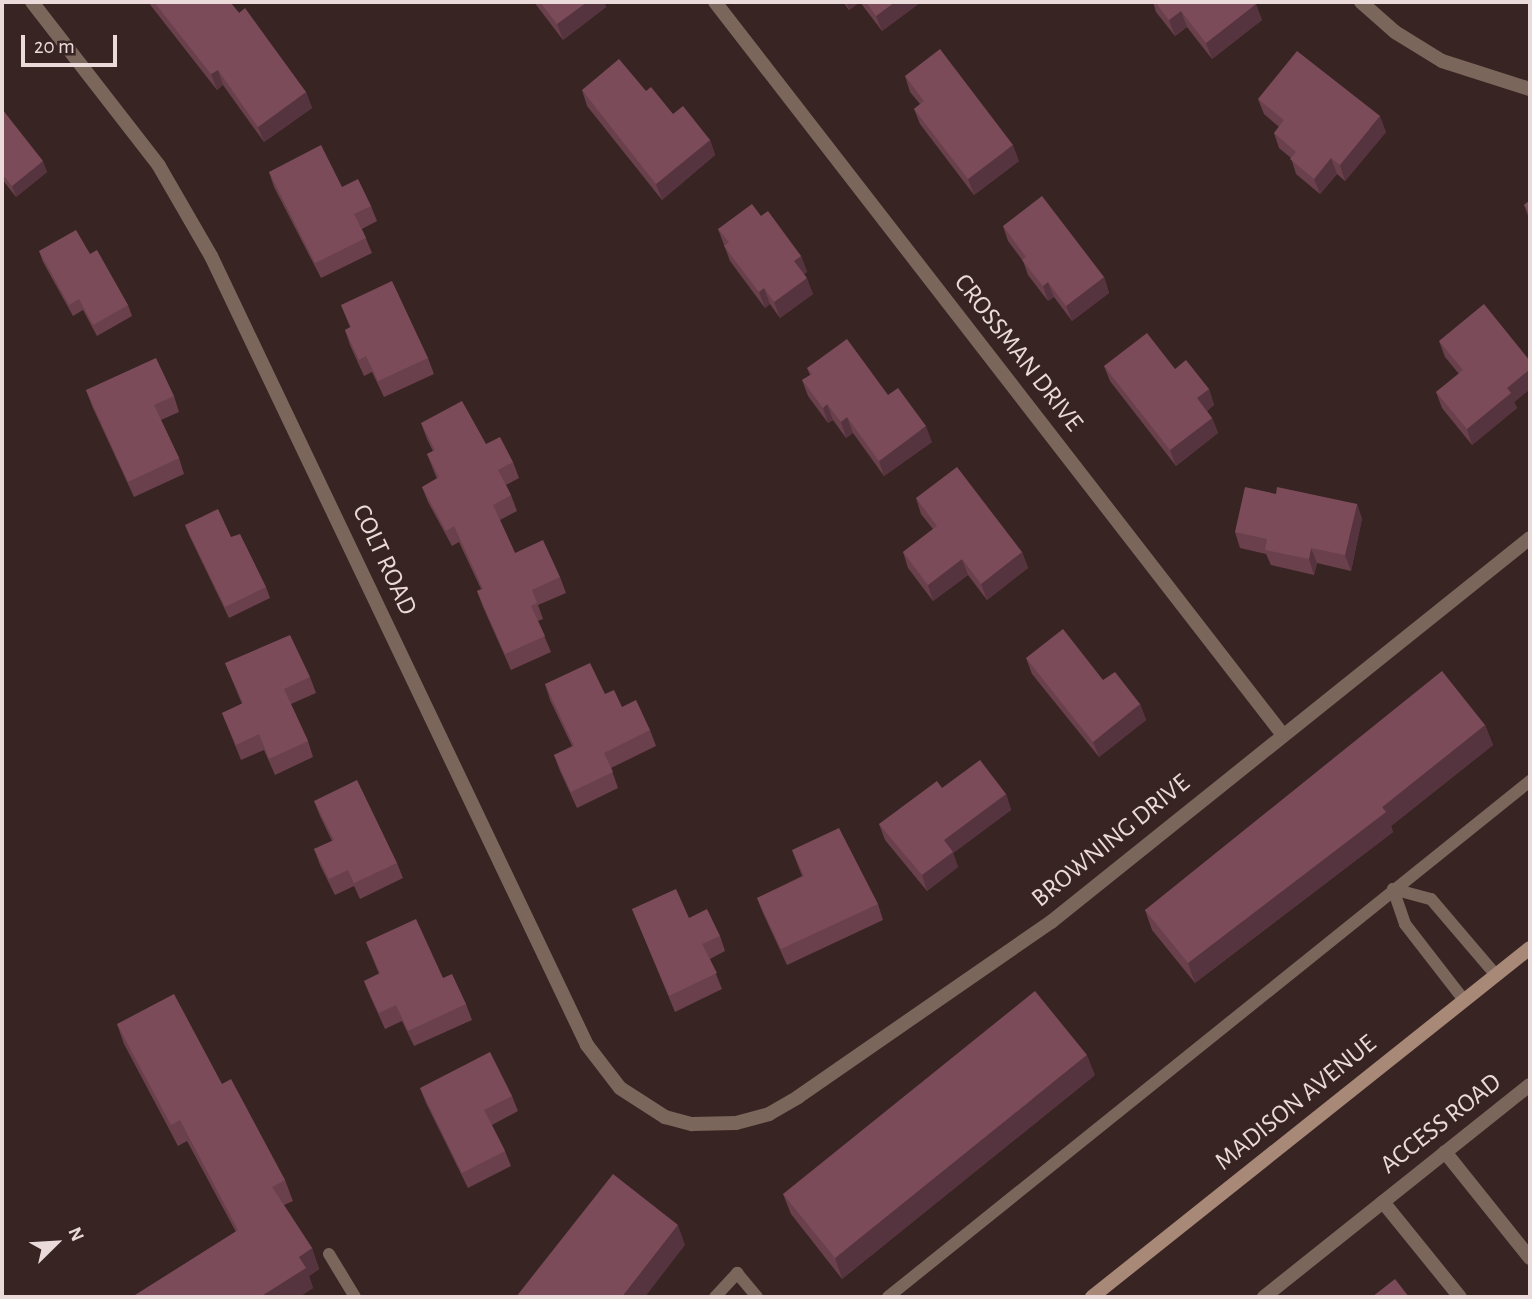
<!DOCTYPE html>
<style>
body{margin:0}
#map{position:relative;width:1532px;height:1299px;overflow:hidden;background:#382422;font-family:"Alegreya Sans",sans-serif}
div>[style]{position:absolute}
.lane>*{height:12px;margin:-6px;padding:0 6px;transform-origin:6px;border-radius:6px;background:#7b665c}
.street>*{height:14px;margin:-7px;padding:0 7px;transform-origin:7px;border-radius:7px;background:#7b665c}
.secondary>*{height:14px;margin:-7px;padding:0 7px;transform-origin:7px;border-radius:7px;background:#a88877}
.wall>*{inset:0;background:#6a404d}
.shaded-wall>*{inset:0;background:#56343f}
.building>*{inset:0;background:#7b4b5a}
span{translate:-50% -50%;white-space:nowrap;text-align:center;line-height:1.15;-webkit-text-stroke:5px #382422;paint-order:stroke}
.street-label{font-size:26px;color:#eadbda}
.frame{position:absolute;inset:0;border:4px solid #eadbda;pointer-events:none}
.north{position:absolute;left:21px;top:1208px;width:70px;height:70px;-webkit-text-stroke:5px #382422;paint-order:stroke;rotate:66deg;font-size:19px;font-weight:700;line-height:28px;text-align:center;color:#eadbda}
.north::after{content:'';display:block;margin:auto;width:24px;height:32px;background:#eadbda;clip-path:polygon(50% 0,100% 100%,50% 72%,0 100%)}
.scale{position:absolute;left:21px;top:35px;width:96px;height:32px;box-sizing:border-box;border:4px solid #eadbda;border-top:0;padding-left:9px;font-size:21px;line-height:24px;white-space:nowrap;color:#eadbda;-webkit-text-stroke:5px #382422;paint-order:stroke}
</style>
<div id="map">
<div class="lane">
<div style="left:1393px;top:889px;width:39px;rotate:15deg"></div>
<div style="left:1431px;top:899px;width:100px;rotate:49.5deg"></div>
<div style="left:1393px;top:889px;width:37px;rotate:71deg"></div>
<div style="left:1405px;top:924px;width:96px;rotate:52.2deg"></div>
<div style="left:329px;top:1254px;width:50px;rotate:58.8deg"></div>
<div style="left:715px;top:1297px;width:33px;rotate:-47deg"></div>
<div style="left:737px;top:1273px;width:31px;rotate:50deg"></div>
<div style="left:888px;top:1297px;width:824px;rotate:-38.79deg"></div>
</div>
<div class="street">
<div style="left:32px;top:2px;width:207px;rotate:52.2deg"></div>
<div style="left:159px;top:166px;width:104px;rotate:60deg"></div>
<div style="left:211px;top:256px;width:874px;rotate:64.52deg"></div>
<div style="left:587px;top:1045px;width:54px;rotate:52.5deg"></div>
<div style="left:620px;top:1088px;width:54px;rotate:32.8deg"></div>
<div style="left:665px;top:1117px;width:28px;rotate:15deg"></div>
<div style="left:692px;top:1124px;width:44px;rotate:-1.3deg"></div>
<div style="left:736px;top:1123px;width:34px;rotate:-15deg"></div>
<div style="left:769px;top:1114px;width:34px;rotate:-30deg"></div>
<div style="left:798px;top:1097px;width:308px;rotate:-34.7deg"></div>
<div style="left:1051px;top:922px;width:614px;rotate:-38.72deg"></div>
<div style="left:715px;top:2px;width:927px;rotate:52.23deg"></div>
<div style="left:1361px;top:2px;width:45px;rotate:41.4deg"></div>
<div style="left:1395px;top:32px;width:55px;rotate:31.7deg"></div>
<div style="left:1442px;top:61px;width:92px;rotate:17.7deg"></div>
<div style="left:1445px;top:1152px;width:136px;rotate:51.3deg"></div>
<div style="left:1383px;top:1202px;width:122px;rotate:51deg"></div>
<div style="left:1264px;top:1297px;width:340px;rotate:-38.6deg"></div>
</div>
<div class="secondary">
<div style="left:1092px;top:1297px;width:560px;rotate:-38.55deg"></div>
</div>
<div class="wall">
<div style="clip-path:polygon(148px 2px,230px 2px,306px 92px,312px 108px,264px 142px,223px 85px,217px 90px)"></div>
<div style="clip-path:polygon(534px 2px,604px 2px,606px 7px,563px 40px)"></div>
<div style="clip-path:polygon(843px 2px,921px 2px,882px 31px,860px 2px,849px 10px)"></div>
<div style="clip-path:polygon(1153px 2px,1254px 2px,1262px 20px,1212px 59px,1187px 27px,1175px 36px,1156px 12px)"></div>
<div style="clip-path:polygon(905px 76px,1019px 161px,974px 195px,920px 124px,914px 109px,920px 104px,910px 92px)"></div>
<div style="clip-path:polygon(582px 90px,646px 91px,673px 114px,710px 140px,715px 155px,662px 200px,587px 106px)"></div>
<div style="clip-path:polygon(1258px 99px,1386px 132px,1345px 181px,1337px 174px,1320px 194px,1296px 174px,1291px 158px,1279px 148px,1274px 133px,1279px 127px,1264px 114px)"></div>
<div style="clip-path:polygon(2px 109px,47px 172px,16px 197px,2px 179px)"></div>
<div style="clip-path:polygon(269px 172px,342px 187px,371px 206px,377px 221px,362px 229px,372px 253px,321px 278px,274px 187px)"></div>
<div style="clip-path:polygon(1530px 200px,1530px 221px,1524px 205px)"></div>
<div style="clip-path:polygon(761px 216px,801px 256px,807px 272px,804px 274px,813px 294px,780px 318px,770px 304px,765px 308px,730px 261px,718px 229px)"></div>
<div style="clip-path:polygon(1003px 226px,1104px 277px,1109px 293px,1072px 321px,1054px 297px,1048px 301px,1028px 275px,1023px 261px,1008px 241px)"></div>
<div style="clip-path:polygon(39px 251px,90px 254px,128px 305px,132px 316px,97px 336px,83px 310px,73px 316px,43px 262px)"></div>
<div style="clip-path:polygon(341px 305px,428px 358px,434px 374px,384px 397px,372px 372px,364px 376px,350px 345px,345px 330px,350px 327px)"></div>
<div style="clip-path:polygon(1439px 341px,1530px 361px,1530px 389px,1514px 402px,1517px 408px,1472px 445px,1442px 408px,1436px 392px,1459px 374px,1445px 357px)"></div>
<div style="clip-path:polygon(1104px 366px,1175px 369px,1209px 389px,1214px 405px,1207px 411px,1212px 418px,1218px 433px,1176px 466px,1110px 381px)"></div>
<div style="clip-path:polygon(807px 368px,888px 395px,932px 442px,884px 476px,853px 433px,846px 438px,833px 420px,828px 423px,808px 396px,802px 380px,810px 375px)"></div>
<div style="clip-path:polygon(86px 390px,174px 396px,179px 412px,161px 420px,179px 458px,184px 474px,134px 497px,92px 406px)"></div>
<div style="clip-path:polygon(421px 423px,486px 444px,513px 462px,519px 478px,506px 485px,511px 495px,517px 511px,500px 520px,515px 553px,560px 577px,566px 593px,538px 605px,543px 619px,538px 621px,551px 652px,511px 670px,483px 607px,477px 591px,481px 589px,459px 542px,452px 546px,428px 502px,422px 487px,437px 479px,427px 454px,433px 451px,427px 439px)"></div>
<div style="clip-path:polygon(1276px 494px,1357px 504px,1362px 519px,1351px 571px,1317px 563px,1314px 575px,1271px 565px,1266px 554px,1240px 548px,1235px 532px)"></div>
<div style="clip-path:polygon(916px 498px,1022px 552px,1028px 568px,987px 600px,968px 575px,933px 601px,908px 568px,903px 552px,933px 529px,921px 514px)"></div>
<div style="clip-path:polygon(185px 525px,266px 587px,270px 598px,229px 618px,189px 535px)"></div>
<div style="clip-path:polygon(1026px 658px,1103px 680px,1140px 704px,1146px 720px,1099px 757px,1032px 674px)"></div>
<div style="clip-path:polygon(225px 663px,310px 677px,316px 693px,291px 704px,308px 741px,313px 757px,275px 775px,264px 750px,241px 760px,222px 713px,242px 704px)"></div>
<div style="clip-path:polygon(545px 684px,605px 694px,650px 730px,656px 746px,611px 768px,618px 788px,577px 808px,560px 771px,554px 755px,572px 746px,550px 700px)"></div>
<div style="clip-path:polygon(1485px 725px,1493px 745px,1391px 826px,1393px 832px,1195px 983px,1152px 930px,1145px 910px)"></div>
<div style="clip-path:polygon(942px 788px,1006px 794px,1011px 810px,953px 853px,958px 867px,927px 891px,885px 840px,879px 824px)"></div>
<div style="clip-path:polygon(314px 801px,397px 863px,403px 878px,360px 899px,354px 886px,335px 895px,320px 865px,314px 849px,332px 841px,320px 816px)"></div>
<div style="clip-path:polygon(792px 850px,878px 904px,883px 920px,787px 965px,763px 913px,757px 898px,802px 876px)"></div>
<div style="clip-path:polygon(632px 909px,689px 918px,720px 936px,725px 951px,710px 959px,722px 989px,675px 1012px)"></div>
<div style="clip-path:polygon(366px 942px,443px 978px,466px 1004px,472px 1020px,414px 1046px,402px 1021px,385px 1029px,370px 996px,364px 981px,379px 974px)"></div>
<div style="clip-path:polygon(117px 1024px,222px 1084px,285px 1180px,293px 1201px,284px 1205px,312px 1248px,319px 1269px,309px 1276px,313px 1288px,299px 1297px,132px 1297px,236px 1232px,187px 1141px,178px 1146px,124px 1044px)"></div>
<div style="clip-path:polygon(1095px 1075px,842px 1279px,791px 1214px,783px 1194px)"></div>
<div style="clip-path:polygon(420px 1088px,512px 1096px,518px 1111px,492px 1125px,505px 1151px,511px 1166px,468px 1188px,426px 1103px)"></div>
</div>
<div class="shaded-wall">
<div style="clip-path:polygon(587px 2px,604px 2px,606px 7px,563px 40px,557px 24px)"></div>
<div style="clip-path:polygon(846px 2px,860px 2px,849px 10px)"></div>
<div style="clip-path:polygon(895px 2px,921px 2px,882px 31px,876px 16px)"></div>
<div style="clip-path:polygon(1256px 4px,1262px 20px,1212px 59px,1206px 43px)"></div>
<div style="clip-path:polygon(1181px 11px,1187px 27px,1175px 36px,1169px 20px)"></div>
<div style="clip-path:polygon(218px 70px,223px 85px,217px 90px,211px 74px)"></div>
<div style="clip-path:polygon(306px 92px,312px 108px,264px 142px,258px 127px)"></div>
<div style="clip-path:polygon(1380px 116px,1386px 132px,1345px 181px,1340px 165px)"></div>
<div style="clip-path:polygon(710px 140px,715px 155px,662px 200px,656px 184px)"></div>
<div style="clip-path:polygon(1013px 145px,1019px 161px,974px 195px,968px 179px)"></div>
<div style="clip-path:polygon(1331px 158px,1337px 174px,1320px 194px,1314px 179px)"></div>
<div style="clip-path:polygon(43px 161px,47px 172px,16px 197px,12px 186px)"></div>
<div style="clip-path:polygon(801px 256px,807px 272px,800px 276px,794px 261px)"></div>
<div style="clip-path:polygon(1104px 277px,1109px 293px,1072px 321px,1066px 306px)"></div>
<div style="clip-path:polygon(807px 278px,813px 294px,780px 318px,774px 302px)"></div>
<div style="clip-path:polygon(1048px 282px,1054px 297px,1048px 301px,1043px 286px)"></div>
<div style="clip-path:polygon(764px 288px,770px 304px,765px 308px,759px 292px)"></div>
<div style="clip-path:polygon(1530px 369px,1530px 389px,1514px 402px,1517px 408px,1472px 445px,1467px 429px,1507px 388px)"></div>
<div style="clip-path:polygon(1209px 389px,1214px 405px,1203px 414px,1197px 398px)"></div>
<div style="clip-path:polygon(827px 404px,833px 420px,828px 423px,823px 408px)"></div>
<div style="clip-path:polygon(847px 417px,853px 433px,846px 438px,841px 422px)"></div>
<div style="clip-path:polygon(1212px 418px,1218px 433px,1176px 466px,1170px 450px)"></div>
<div style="clip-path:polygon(926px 426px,932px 442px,884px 476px,879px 461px)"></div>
<div style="clip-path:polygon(1357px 504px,1362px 519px,1351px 571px,1345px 555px)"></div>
<div style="clip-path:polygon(1311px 548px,1317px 563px,1314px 575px,1309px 559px)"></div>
<div style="clip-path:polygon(1022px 552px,1028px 568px,987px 600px,981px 584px)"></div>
<div style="clip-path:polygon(962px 559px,968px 575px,933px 601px,928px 585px)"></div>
<div style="clip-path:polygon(1140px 704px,1146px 720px,1099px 757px,1093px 742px)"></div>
<div style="clip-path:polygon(1485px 725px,1493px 745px,1391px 826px,1393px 832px,1195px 983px,1188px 963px)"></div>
<div style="clip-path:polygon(1006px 794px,1011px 810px,953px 853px,958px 867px,927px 891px,922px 875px,944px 840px)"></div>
<div style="clip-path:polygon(1087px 1055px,1095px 1075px,842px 1279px,835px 1258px)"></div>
<div style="clip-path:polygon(678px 1225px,685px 1245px,645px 1297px,622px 1297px)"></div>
<div style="clip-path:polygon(312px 1248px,319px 1269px,309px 1276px,313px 1288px,299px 1297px,260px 1297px,299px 1257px)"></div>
</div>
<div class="building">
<div style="clip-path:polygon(154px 2px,230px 2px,239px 13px,245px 8px,306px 92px,258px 127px,218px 70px,211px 74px)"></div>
<div style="clip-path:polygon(540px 2px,587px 2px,557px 24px)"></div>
<div style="clip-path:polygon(866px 2px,895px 2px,876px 16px)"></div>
<div style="clip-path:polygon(1155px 2px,1254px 2px,1256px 4px,1206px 43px,1181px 11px,1169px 20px)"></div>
<div style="clip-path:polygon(940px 49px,1013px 145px,968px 179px,914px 109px,924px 101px,905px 76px)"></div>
<div style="clip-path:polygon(1297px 51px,1380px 116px,1340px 165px,1331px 158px,1314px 179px,1290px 159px,1296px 152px,1274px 133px,1284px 120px,1258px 99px)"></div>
<div style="clip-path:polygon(619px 59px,646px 91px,651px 87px,673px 114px,683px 106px,710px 140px,656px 184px,582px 90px)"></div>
<div style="clip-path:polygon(2px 109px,43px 161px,12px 186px,2px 174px)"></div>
<div style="clip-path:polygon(321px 145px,342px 187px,358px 179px,371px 206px,354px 214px,366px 238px,315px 263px,269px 172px)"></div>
<div style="clip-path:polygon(1042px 196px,1104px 277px,1066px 306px,1048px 282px,1043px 286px,1022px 260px,1026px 257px,1003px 226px)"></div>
<div style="clip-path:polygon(1530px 200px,1530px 213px,1524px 205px)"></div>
<div style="clip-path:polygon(752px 204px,761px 216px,768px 211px,801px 256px,794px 261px,807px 278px,774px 302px,764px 288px,759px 292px,724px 246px,729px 242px,718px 229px)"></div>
<div style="clip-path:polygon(76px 230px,90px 254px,97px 250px,128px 305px,93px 325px,79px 299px,69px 305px,39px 251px)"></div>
<div style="clip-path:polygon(392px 281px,428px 358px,378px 381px,366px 356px,359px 360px,345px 330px,351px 327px,341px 305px)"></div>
<div style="clip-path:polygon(1484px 304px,1530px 361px,1530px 369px,1507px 388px,1511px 393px,1467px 429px,1436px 392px,1463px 370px,1439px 341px)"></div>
<div style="clip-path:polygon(1147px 333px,1175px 369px,1186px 360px,1209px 389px,1197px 398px,1212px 418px,1170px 450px,1104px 366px)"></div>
<div style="clip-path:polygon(847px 339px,888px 395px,898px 388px,926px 426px,879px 461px,847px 417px,841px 422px,827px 404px,823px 408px,802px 380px,812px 374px,807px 368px)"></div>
<div style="clip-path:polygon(156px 358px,174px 396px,154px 405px,179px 458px,128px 482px,86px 390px)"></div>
<div style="clip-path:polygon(462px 401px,486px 444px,500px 437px,513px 462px,498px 470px,511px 495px,493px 505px,515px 553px,543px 540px,560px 577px,532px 590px,537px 603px,531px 606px,545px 636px,505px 654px,477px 591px,483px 589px,454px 526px,446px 531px,422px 487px,439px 477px,427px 454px,435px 450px,421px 423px)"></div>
<div style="clip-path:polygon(957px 467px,1022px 552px,981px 584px,962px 559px,928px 585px,903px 552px,937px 526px,916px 498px)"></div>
<div style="clip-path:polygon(1245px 487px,1276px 494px,1277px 487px,1357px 504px,1345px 555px,1311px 548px,1309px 559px,1265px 550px,1267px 539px,1235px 532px)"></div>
<div style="clip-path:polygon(218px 509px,231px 537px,240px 534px,266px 587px,225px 607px,185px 525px)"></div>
<div style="clip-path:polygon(1063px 629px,1103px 680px,1115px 672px,1140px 704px,1093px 742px,1026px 658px)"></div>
<div style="clip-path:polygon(290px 635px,310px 677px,284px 689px,308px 741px,269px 759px,259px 734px,236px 745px,222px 713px,243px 703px,225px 663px)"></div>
<div style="clip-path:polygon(590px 663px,605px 694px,614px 690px,622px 707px,636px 700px,650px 730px,604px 753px,613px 772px,571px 792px,554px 755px,574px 746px,545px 684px)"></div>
<div style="clip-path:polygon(1442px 671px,1485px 725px,1382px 807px,1386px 812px,1188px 963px,1145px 910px)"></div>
<div style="clip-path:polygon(980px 760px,1006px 794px,944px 840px,953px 852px,922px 875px,879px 824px,937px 781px,942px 788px)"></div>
<div style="clip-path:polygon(357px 780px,397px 863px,354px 883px,348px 870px,329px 879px,314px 849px,334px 840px,314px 801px)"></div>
<div style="clip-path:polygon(839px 828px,878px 904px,781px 949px,757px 898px,804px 876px,792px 850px)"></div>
<div style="clip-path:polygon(676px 889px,689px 918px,707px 909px,720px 936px,702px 944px,717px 973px,669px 996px,632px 909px)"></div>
<div style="clip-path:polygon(416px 919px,443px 978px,452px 974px,466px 1004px,408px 1031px,396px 1005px,379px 1013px,364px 981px,380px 973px,366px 942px)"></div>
<div style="clip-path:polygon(1035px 991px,1087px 1055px,835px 1258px,783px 1194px)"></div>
<div style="clip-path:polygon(174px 994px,222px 1084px,231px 1079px,285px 1180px,272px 1187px,312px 1248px,299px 1257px,306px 1268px,260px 1297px,132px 1297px,238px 1230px,180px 1120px,171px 1125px,117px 1024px)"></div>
<div style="clip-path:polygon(490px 1052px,512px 1096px,484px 1110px,505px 1151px,462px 1173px,420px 1088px)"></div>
<div style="clip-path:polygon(613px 1174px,678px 1225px,622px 1297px,516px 1297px)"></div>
<div style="clip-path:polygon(1395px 1279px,1409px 1297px,1372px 1297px)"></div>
</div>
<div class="street-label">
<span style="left:1018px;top:353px;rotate:52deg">CROSSMAN DRIVE</span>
<span style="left:384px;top:560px;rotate:65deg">COLT ROAD</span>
<span style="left:1111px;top:841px;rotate:-39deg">BROWNING DRIVE</span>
<span style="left:1296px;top:1103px;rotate:-39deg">MADISON AVENUE</span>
<span style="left:1441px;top:1124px;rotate:-38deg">ACCESS ROAD</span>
</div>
<div class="frame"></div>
<div class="north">N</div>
<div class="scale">20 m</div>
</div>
